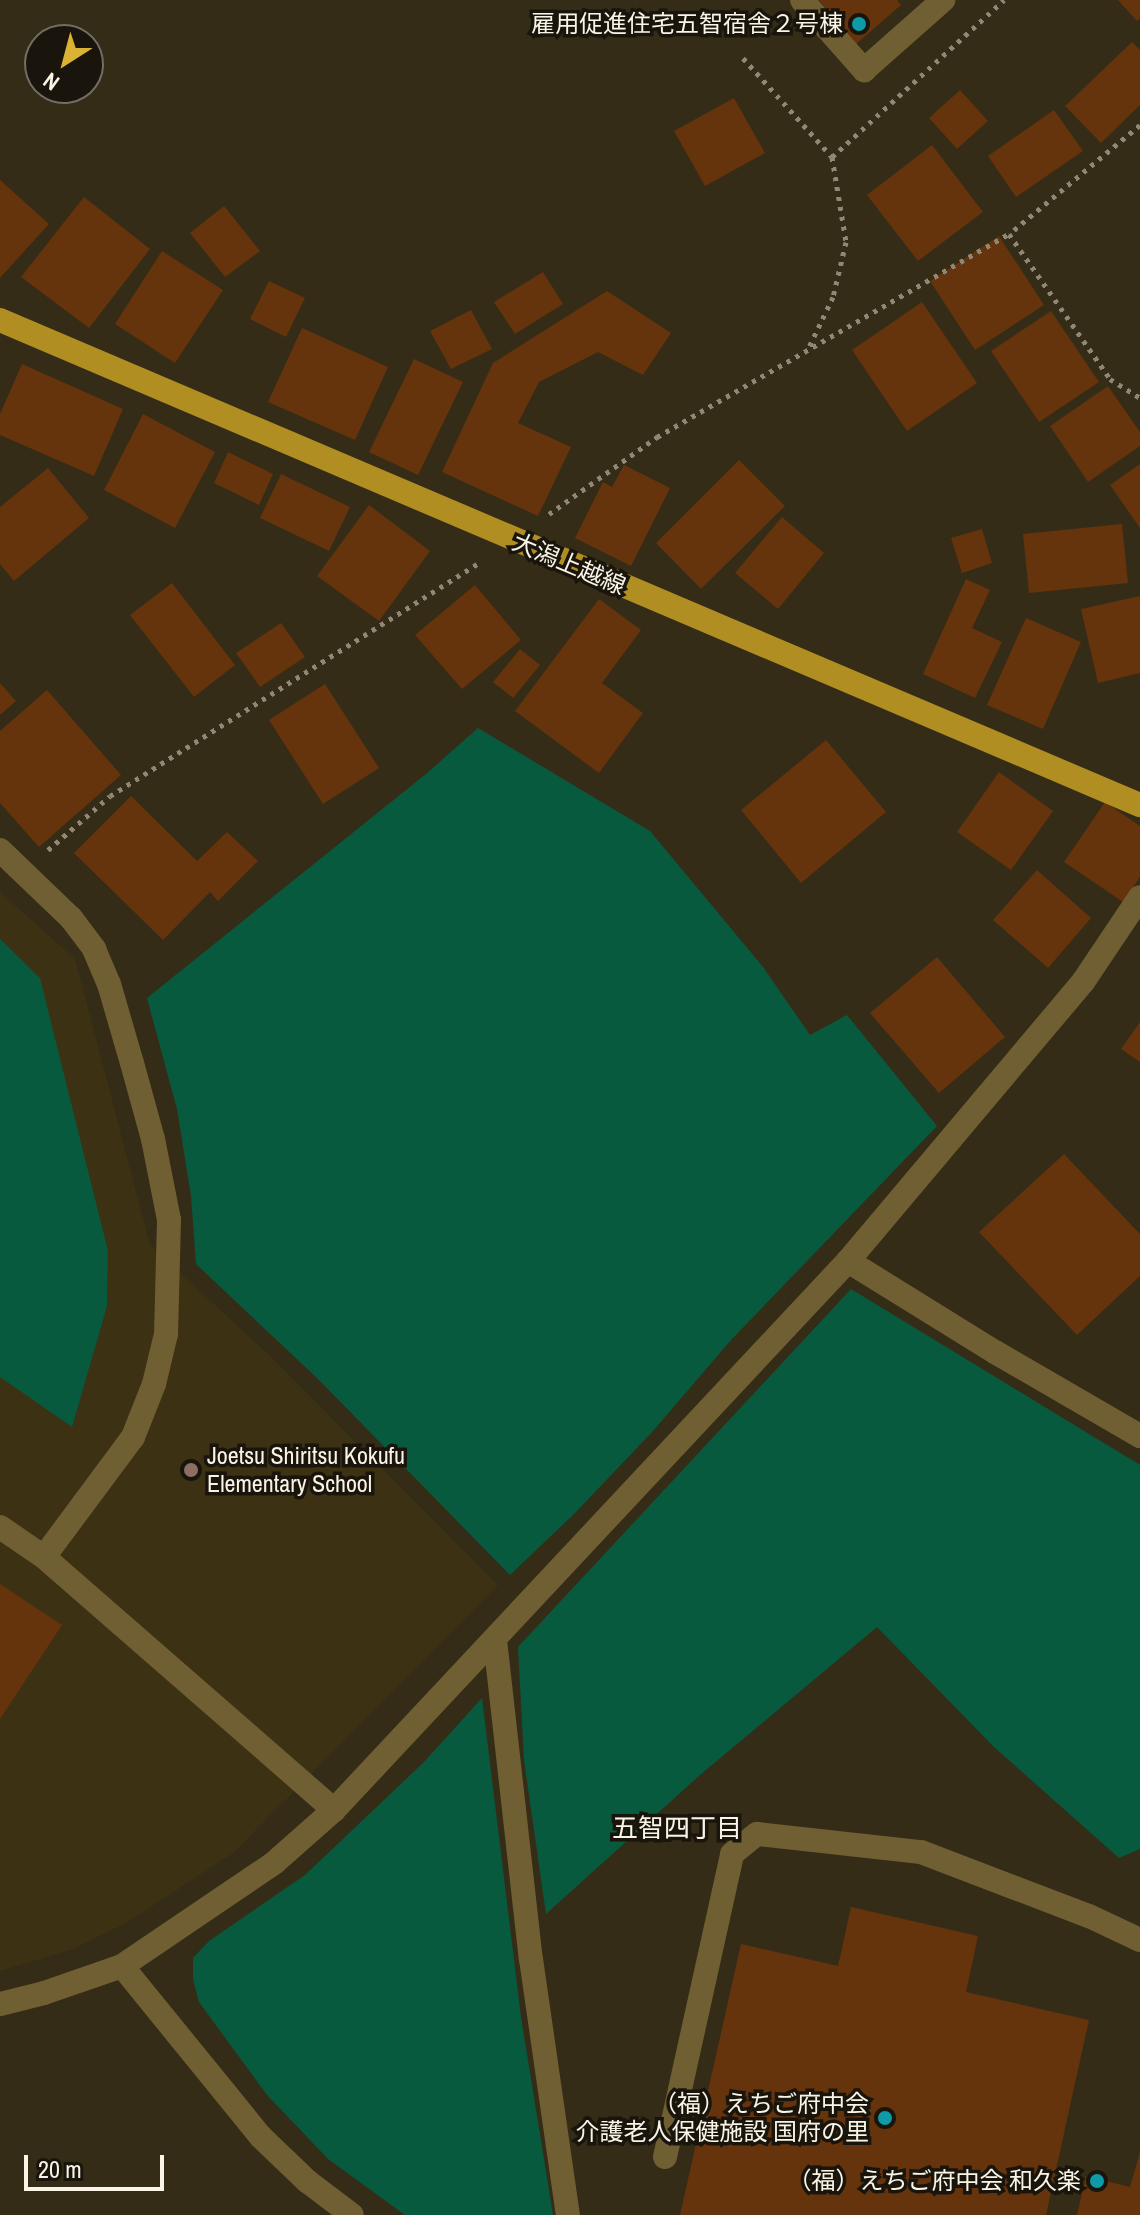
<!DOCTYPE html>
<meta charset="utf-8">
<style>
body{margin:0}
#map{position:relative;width:1140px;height:2215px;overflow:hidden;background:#352c17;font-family:"Archivo Narrow","Noto Sans JP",sans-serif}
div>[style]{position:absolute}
.built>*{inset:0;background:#3d3114}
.green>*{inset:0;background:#085a3e}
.building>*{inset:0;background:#65330c}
.path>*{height:5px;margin-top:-2.5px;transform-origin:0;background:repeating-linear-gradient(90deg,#908877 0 4px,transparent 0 10px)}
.minor>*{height:24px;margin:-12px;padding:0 12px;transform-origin:12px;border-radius:12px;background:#6f5f32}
.major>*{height:24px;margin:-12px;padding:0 12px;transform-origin:12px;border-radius:12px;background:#b18e22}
.dots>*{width:22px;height:22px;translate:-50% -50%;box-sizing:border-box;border:4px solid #19150c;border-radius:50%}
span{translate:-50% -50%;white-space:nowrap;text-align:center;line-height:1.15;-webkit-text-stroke:7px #19150c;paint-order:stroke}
.poi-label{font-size:24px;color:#faf4e7}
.right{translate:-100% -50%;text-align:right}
.left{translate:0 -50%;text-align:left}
.street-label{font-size:24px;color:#faf4e7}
.neighbourhood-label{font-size:26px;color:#faf4e7}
.north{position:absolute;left:24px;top:24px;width:80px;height:80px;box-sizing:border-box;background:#19150c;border:2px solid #736e64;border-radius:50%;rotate:216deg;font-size:22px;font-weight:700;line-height:32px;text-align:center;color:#faf4e7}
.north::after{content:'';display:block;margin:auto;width:28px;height:36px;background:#dab334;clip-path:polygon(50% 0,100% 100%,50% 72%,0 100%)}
.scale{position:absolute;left:24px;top:2155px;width:140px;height:36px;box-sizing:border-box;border:4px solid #faf4e7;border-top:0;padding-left:10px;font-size:24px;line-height:28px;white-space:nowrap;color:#faf4e7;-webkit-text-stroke:6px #19150c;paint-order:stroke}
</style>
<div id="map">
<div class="built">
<div style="clip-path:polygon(0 892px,75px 959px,150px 1245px,268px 1354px,498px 1585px,233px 1853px,128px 1922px,73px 1949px,0 1971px)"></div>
</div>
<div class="green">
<div style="clip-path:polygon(478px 728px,650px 831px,763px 967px,810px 1035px,847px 1015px,937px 1126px,731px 1340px,653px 1431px,575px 1513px,510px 1575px,317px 1378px,196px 1264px,191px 1196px,177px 1109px,147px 998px,426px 774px)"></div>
<div style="clip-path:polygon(0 939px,40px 978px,108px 1251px,107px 1306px,72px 1427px,0 1377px)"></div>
<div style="clip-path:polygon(851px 1289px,1140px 1465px,1140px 1849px,1119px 1858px,994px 1747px,877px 1627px,700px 1775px,546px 1914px,524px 1760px,518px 1647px)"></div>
<div style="clip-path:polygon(482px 1698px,521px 2017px,553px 2215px,405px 2215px,328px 2159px,267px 2095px,199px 2002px,193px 1979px,193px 1958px,209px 1941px,305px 1875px,424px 1762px)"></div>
</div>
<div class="building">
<div style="clip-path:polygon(819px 0,897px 0,901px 5px,856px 44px)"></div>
<div style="clip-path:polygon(1118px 0,1140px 0,1140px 18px,1137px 21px)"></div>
<div style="clip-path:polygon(1132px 42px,1140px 50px,1140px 105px,1101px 143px,1065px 106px)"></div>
<div style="clip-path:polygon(960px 90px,988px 121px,957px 149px,929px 118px)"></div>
<div style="clip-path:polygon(734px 98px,765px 153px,705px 186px,674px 131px)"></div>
<div style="clip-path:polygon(1054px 110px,1083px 151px,1016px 197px,988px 156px)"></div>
<div style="clip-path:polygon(932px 145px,983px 212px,918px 261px,867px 195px)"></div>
<div style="clip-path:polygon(0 180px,49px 224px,0 278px)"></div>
<div style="clip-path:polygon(84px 197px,150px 249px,89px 328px,21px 277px)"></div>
<div style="clip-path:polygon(224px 206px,260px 251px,225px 277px,190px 233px)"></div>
<div style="clip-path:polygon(999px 236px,1044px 305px,975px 350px,930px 281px)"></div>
<div style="clip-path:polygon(162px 251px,223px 290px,175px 363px,115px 324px)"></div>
<div style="clip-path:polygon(543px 272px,563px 304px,515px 334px,494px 302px)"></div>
<div style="clip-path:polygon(269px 281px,305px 298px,286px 337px,250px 319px)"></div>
<div style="clip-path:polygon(607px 291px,671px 333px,643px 375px,598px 352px,539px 382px,518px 423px,571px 447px,538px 516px,442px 472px,493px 363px)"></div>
<div style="clip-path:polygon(922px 302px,977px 383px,907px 431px,852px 350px)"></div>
<div style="clip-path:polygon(471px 310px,492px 349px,451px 369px,430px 331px)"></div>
<div style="clip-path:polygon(1051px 311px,1099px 382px,1039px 422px,991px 351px)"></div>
<div style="clip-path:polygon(302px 328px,388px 367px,355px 440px,268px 402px)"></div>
<div style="clip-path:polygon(414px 359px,463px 382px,418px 475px,369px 452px)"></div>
<div style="clip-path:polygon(22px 364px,123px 409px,94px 476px,0 435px,0 414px)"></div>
<div style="clip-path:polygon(1108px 386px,1140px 432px,1140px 446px,1088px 482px,1050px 426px)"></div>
<div style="clip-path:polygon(143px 414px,215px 452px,175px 528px,104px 490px)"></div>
<div style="clip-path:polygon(228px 452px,273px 474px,259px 505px,214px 483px)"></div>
<div style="clip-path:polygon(739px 460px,785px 506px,701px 589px,656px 543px)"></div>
<div style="clip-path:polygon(1140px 464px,1140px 528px,1110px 485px)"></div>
<div style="clip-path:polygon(624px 465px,670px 488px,631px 566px,575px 538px,603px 482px,612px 487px)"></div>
<div style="clip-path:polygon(48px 468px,89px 518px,14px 581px,0 564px,0 507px)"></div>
<div style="clip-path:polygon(281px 474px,350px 507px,329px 551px,260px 518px)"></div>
<div style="clip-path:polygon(369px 505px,430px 551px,379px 621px,317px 576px)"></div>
<div style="clip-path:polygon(782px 517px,824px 553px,778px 609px,735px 573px)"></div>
<div style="clip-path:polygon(1122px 524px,1128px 583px,1029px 593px,1023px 534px)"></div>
<div style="clip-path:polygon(982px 529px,992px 563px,962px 573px,951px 538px)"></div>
<div style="clip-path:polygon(966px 579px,990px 590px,972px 628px,1002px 642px,975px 698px,923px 674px)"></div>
<div style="clip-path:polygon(172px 583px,235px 665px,194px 697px,130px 615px)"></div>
<div style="clip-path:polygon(475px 585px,521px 640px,462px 689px,415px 635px)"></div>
<div style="clip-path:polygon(1140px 596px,1140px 673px,1098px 683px,1081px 609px)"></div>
<div style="clip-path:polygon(599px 599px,641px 630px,602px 683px,643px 713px,599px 773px,515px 711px)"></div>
<div style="clip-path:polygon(1026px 618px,1081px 642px,1043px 729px,987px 705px)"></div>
<div style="clip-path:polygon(281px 623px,305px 657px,260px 687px,236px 653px)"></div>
<div style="clip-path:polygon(520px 649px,540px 665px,513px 698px,493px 682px)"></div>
<div style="clip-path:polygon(0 683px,16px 701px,0 715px)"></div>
<div style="clip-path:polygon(325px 684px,379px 768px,323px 804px,269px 720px)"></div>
<div style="clip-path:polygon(47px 690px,121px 775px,39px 847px,0 803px,0 731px)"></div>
<div style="clip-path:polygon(826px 740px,886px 812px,801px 883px,741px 810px)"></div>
<div style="clip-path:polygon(999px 772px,1053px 811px,1011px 870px,957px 832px)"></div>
<div style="clip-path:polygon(131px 796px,197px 861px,227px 832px,258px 861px,218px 901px,210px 892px,163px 940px,74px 853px)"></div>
<div style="clip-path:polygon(1105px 802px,1140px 826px,1140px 877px,1123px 902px,1064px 862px)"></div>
<div style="clip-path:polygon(1037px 870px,1091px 918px,1048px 968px,993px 920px)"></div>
<div style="clip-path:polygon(937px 957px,1005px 1037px,939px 1093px,870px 1013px)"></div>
<div style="clip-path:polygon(1140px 1022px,1140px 1062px,1121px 1049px)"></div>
<div style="clip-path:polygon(1064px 1154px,1140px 1234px,1140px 1276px,1077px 1335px,979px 1232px)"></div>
<div style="clip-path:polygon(0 1584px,62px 1625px,0 1719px)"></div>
<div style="clip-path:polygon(851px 1907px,978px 1936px,966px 1992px,1089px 2020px,1046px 2215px,680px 2215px,741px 1944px,838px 1966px)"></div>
<div style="clip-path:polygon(1140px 2152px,1140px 2215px,1077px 2215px,1086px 2176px,1130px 2187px)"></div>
</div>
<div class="path">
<div style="left:743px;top:58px;width:133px;rotate:48deg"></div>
<div style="left:832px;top:157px;width:86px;rotate:80.6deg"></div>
<div style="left:846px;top:242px;width:57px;rotate:103.3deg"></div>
<div style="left:833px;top:297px;width:58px;rotate:115.7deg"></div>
<div style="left:1140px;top:125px;width:170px;rotate:140.2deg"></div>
<div style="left:1009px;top:234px;width:177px;rotate:55.1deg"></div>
<div style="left:1110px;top:379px;width:36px;rotate:32deg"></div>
<div style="left:832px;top:157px;width:233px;rotate:-42.4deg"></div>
<div style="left:549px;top:514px;width:133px;rotate:-35.5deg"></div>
<div style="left:657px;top:437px;width:406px;rotate:-30deg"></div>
<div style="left:48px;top:850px;width:82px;rotate:-41.1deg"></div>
<div style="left:110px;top:796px;width:436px;rotate:-32.3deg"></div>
</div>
<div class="minor">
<div style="left:802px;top:0;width:94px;rotate:48.5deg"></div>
<div style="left:864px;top:70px;width:106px;rotate:-41.5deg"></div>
<div style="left:0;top:850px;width:98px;rotate:43.8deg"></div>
<div style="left:71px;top:918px;width:39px;rotate:53deg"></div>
<div style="left:94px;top:949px;width:38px;rotate:67deg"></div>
<div style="left:109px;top:984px;width:82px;rotate:73.8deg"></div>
<div style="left:132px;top:1063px;width:79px;rotate:74.6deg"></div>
<div style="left:153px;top:1139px;width:83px;rotate:78.8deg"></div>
<div style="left:169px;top:1220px;width:114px;rotate:91.5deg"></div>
<div style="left:166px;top:1334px;width:51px;rotate:103.5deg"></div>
<div style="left:154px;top:1384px;width:57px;rotate:111.6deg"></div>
<div style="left:133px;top:1437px;width:149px;rotate:126.6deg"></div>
<div style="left:44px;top:1557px;width:385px;rotate:41.1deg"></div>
<div style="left:848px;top:1261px;width:173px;rotate:31.8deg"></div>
<div style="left:995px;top:1352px;width:168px;rotate:30.1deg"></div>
<div style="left:0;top:1527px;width:53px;rotate:34.3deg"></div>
<div style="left:495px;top:1640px;width:321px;rotate:83.6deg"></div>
<div style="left:531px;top:1959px;width:259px;rotate:81.8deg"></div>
<div style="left:122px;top:1966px;width:220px;rotate:50.9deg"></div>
<div style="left:261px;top:2137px;width:64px;rotate:43.7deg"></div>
<div style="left:307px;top:2181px;width:56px;rotate:37.1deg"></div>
<div style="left:0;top:2004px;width:45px;rotate:-14deg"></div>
<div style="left:44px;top:1993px;width:83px;rotate:-19.1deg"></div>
<div style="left:122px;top:1966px;width:184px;rotate:-34.1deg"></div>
<div style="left:274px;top:1863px;width:80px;rotate:-41.5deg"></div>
<div style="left:334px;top:1810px;width:752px;rotate:-46.89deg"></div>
<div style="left:848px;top:1261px;width:365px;rotate:-49.9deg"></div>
<div style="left:1083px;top:982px;width:102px;rotate:-56.2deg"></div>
<div style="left:665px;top:2157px;width:310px;rotate:-77.5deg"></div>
<div style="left:732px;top:1854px;width:32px;rotate:-39deg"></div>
<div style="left:757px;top:1834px;width:165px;rotate:6.3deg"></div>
<div style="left:921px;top:1852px;width:180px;rotate:20.9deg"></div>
<div style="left:1089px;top:1916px;width:56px;rotate:25.2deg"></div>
</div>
<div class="major">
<div style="left:0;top:320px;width:1239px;rotate:23.05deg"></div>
</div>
<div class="dots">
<div style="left:859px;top:24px;background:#0f9aa8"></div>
<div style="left:191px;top:1470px;background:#8d6e63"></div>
<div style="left:885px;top:2118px;background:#0f9aa8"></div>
<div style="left:1097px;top:2181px;background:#0f9aa8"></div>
</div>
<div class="poi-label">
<span class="right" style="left:843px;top:24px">雇用促進住宅五智宿舎２号棟</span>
<span class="left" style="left:207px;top:1470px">Joetsu Shiritsu Kokufu<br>Elementary School</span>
<span class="right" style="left:869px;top:2118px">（福）えちご府中会<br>介護老人保健施設 国府の里</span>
<span class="right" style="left:1081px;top:2181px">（福）えちご府中会 和久楽</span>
</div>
<div class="street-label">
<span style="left:569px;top:564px;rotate:23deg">大潟上越線</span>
</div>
<div class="neighbourhood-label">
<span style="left:677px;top:1828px">五智四丁目</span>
</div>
<div class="north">N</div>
<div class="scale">20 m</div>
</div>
